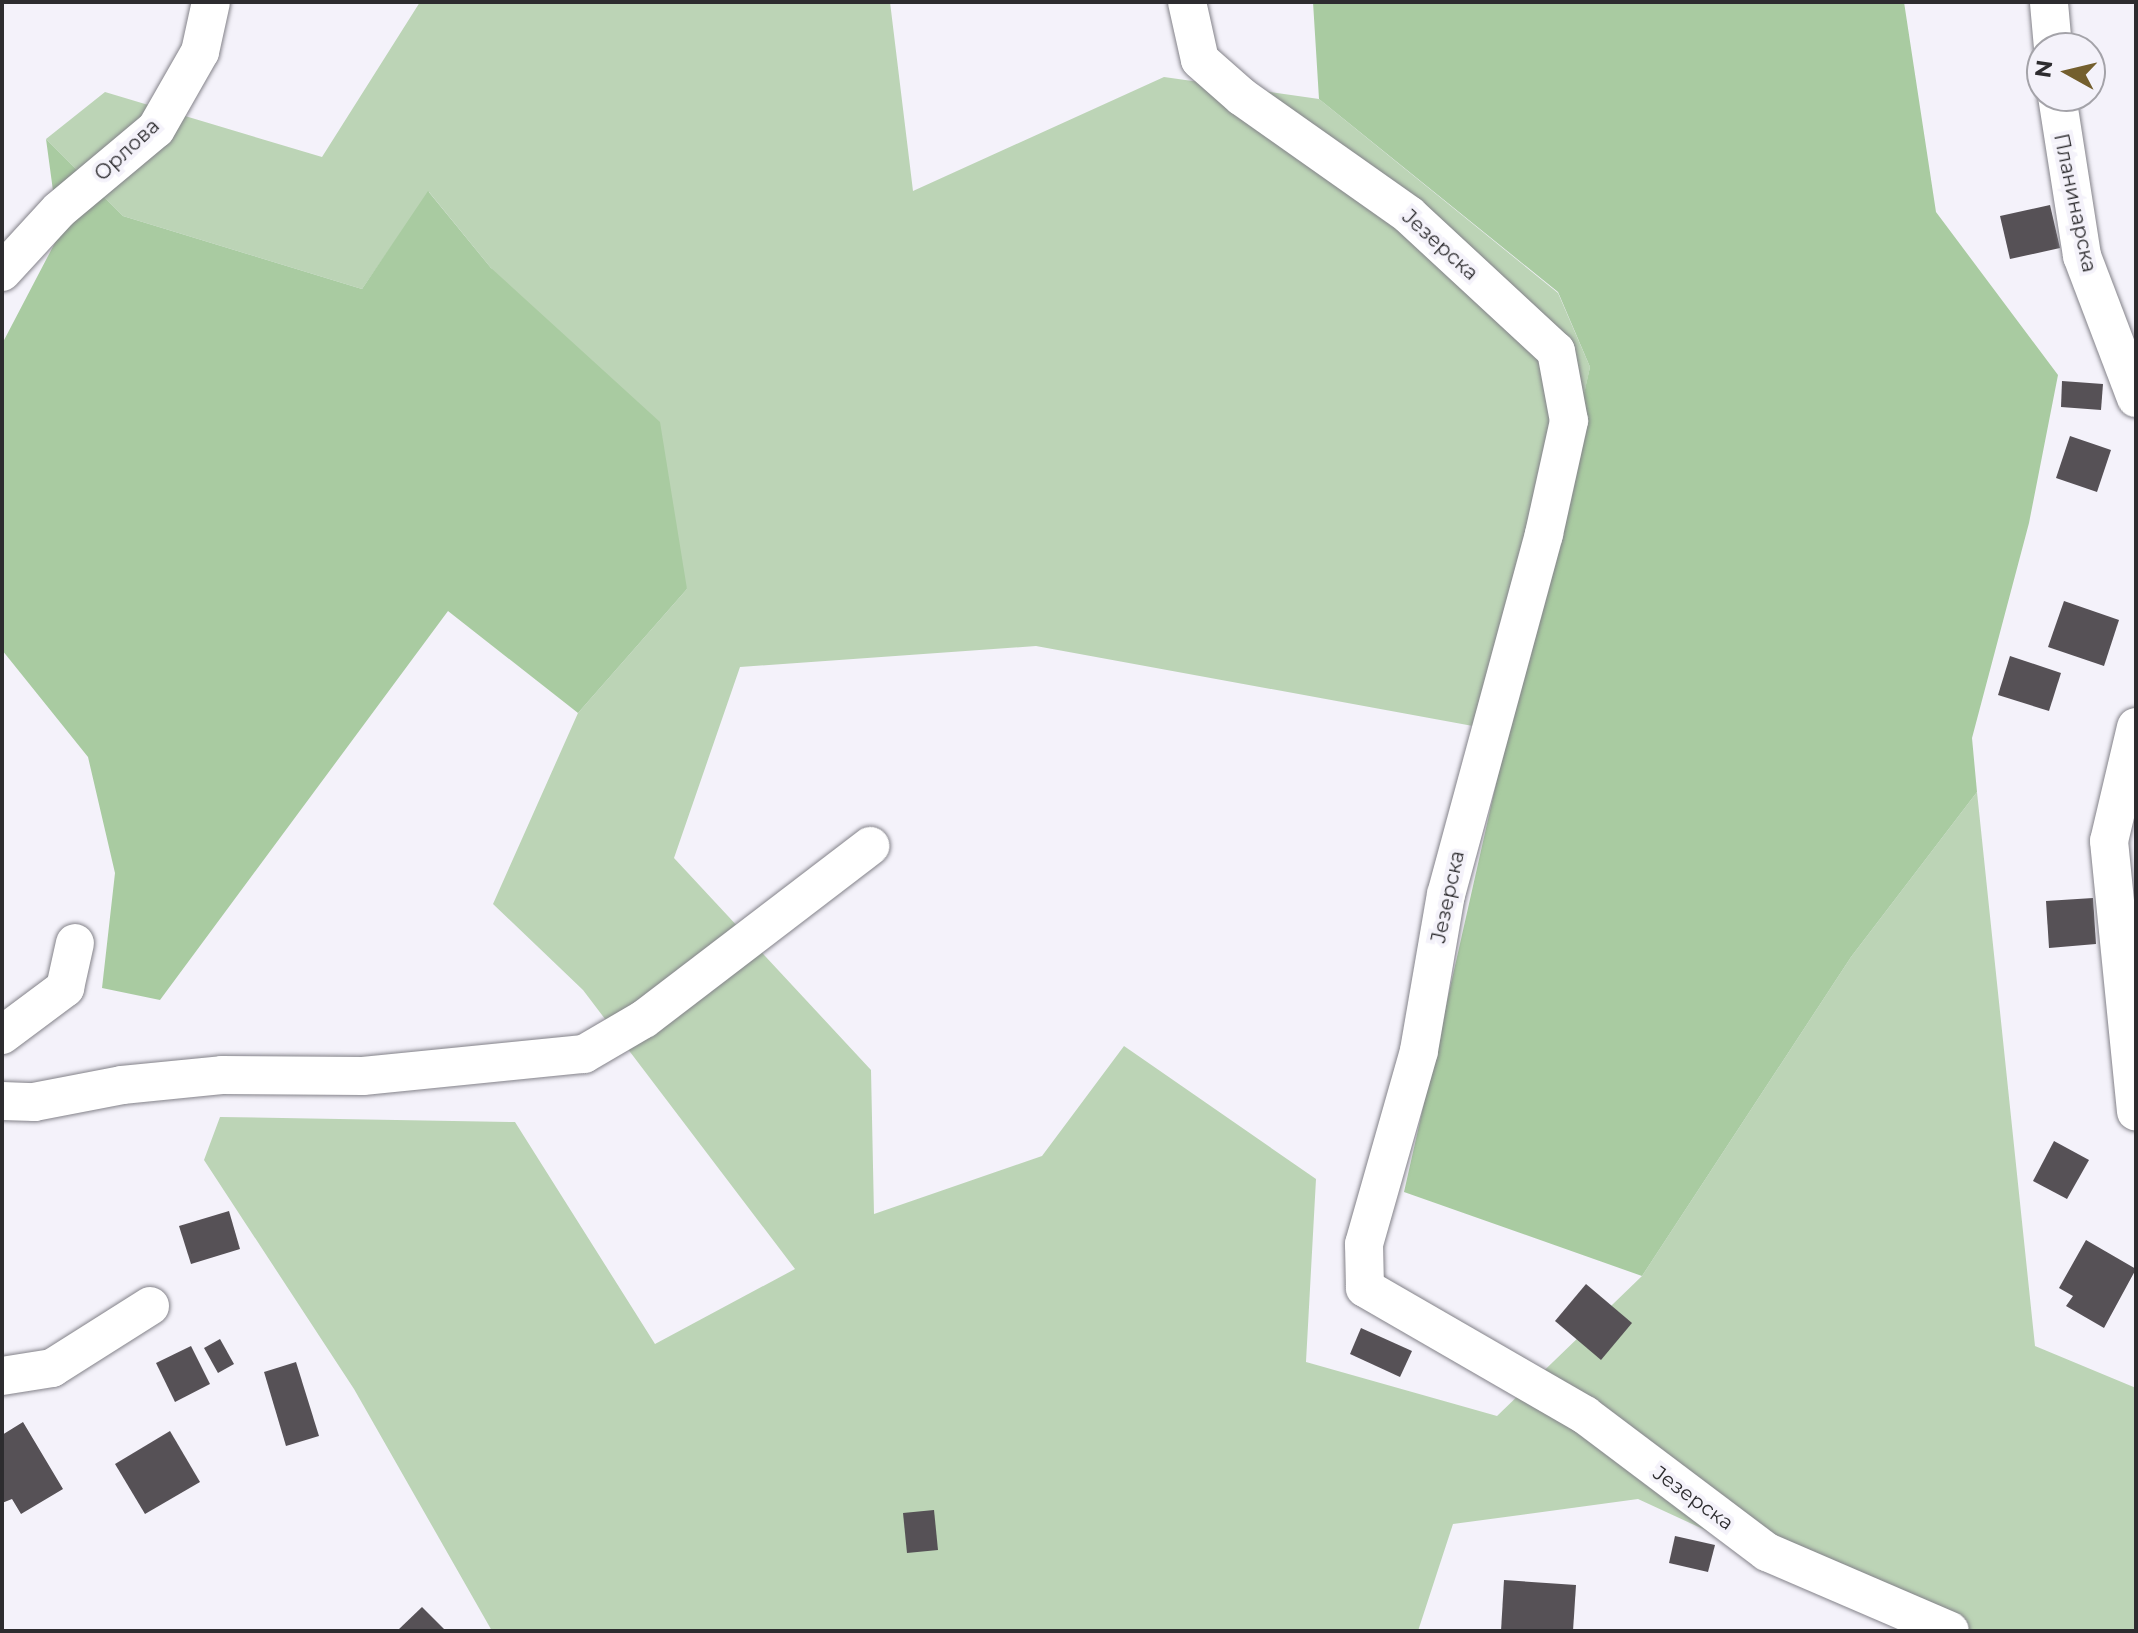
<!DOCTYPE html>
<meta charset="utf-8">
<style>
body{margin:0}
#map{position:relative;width:2138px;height:1633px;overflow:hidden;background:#f4f2fa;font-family:Montserrat,sans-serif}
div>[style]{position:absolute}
.green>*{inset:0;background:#bcd4b6}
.forest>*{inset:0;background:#a9cba1}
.building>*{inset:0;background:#565156}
.roads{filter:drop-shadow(0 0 2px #838289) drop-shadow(0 0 2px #838289)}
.minor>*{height:38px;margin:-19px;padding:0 19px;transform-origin:19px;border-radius:19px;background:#fff}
span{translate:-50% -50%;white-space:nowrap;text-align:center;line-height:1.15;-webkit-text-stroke:8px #f4f2fa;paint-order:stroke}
.street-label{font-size:20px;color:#2d2c2f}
.frame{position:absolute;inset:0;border:4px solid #2d2c2f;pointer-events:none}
.north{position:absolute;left:2026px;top:32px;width:80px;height:80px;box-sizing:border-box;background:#f4f2fa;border:2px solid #a4a3a9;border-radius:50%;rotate:278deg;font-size:22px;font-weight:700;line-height:32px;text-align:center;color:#2d2c2f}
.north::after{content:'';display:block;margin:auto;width:28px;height:36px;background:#745f2e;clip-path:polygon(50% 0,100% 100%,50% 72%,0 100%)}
</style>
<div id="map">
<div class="green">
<div style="clip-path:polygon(420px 2px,890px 2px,913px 191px,1164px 77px,1319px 99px,1558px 293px,1590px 367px,1511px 733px,1036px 646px,740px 667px,674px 858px,871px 1070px,874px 1214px,1042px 1156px,1124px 1046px,1316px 1179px,1306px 1362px,1497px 1416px,1642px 1276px,1851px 957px,1977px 792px,2035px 1346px,2136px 1388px,2136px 1631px,1924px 1631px,1638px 1499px,1453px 1524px,1418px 1631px,492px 1631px,354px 1389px,204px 1160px,220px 1117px,515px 1122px,655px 1344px,795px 1269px,583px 990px,493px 904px,578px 713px,687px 589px,491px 268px,429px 192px,362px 289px,123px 216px,46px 139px,105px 92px,322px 157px)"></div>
</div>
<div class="forest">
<div style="clip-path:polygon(1313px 2px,1904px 2px,1936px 212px,2058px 375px,2029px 523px,1972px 738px,1977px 792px,1851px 957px,1642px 1276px,1404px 1192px,1590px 367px,1558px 292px,1319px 99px)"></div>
<div style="clip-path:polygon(46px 139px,123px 216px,362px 289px,428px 191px,491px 268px,660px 422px,687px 589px,578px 713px,448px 611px,160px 1000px,102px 988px,115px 873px,88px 757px,2px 650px,2px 344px,59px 235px)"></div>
</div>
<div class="building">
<div style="clip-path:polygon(2050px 205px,2060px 248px,2010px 259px,2000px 216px)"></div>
<div style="clip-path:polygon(2062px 381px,2103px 384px,2101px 410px,2061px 407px)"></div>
<div style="clip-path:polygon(2070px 436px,2111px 450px,2097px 492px,2056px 478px)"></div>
<div style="clip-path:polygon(2064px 601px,2119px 620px,2104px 666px,2048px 647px)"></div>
<div style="clip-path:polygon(2010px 656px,2061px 673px,2049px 711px,1998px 695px)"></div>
<div style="clip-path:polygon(2093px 898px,2096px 944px,2049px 948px,2046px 901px)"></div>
<div style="clip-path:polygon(2054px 1141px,2089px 1160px,2067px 1199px,2033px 1181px)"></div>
<div style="clip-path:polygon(229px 1211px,240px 1249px,191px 1264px,179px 1226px)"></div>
<div style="clip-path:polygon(2086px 1240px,2136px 1269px,2104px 1328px,2066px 1306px,2073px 1296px,2059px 1288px)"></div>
<div style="clip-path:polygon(1586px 1284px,1632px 1323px,1601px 1360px,1555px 1321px)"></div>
<div style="clip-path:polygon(1361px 1328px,1412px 1351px,1400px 1377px,1350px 1354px)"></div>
<div style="clip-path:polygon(220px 1339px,234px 1364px,218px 1373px,204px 1348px)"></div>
<div style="clip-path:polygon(191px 1346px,210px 1384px,175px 1402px,156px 1363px)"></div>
<div style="clip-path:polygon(296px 1362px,319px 1436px,286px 1446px,264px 1372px)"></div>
<div style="clip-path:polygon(23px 1422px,63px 1489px,21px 1514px,12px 1499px,2px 1503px,2px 1435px)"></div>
<div style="clip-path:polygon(170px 1431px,200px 1482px,145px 1514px,115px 1464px)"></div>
<div style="clip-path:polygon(934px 1510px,938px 1550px,907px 1553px,903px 1513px)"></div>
<div style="clip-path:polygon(1675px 1536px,1715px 1545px,1708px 1572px,1669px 1563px)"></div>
<div style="clip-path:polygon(1504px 1580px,1576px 1585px,1573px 1631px,1501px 1631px)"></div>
<div style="clip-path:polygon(422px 1607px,446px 1631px,397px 1631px)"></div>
</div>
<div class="roads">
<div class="minor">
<div style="left:1187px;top:2px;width:59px;rotate:77.4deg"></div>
<div style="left:1200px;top:60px;width:56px;rotate:41.4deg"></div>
<div style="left:1242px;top:97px;width:204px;rotate:35.2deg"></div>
<div style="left:1409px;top:215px;width:200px;rotate:42.8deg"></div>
<div style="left:1556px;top:351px;width:71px;rotate:79.5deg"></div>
<div style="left:1569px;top:421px;width:116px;rotate:102.5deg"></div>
<div style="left:1544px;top:534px;width:373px;rotate:105.2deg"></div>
<div style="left:1446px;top:894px;width:159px;rotate:99.8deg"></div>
<div style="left:1419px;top:1051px;width:201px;rotate:105.9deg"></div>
<div style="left:1364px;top:1244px;width:44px;rotate:88.7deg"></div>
<div style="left:1365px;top:1288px;width:254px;rotate:30deg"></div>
<div style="left:1585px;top:1415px;width:228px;rotate:37deg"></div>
<div style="left:1767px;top:1552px;width:199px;rotate:23.3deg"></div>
<div style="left:2049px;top:3px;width:45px;rotate:84.9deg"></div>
<div style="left:2057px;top:96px;width:162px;rotate:81.1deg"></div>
<div style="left:2082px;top:256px;width:152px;rotate:69.2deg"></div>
<div style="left:2px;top:272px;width:84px;rotate:-47.4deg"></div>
<div style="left:59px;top:210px;width:126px;rotate:-39.9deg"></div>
<div style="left:156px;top:129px;width:89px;rotate:-60.3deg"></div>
<div style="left:200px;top:52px;width:51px;rotate:-77.6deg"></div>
<div style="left:2136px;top:727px;width:117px;rotate:103.3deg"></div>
<div style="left:2109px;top:841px;width:272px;rotate:84.3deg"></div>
<div style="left:2px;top:1035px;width:79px;rotate:-36.7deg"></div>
<div style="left:65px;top:988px;width:46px;rotate:-77.5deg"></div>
<div style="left:2px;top:1101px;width:32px;rotate:2deg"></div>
<div style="left:34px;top:1102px;width:90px;rotate:-10.9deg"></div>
<div style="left:122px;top:1085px;width:100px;rotate:-5.7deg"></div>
<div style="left:222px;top:1075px;width:141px;rotate:0.4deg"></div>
<div style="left:363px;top:1076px;width:222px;rotate:-5.7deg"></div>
<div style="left:584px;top:1054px;width:69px;rotate:-30.3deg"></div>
<div style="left:644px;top:1019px;width:285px;rotate:-37.4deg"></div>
<div style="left:2px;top:1376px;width:51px;rotate:-9.1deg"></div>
<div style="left:52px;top:1368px;width:116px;rotate:-32.3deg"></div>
</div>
</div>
<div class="street-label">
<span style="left:127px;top:150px;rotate:-43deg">Орлова</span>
<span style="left:2075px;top:203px;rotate:78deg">Планинарска</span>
<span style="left:1440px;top:245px;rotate:42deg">Језерска</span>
<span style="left:1448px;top:897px;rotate:-78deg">Језерска</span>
<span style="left:1693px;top:1498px;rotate:36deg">Језерска</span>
</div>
<div class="frame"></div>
<div class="north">N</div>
</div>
